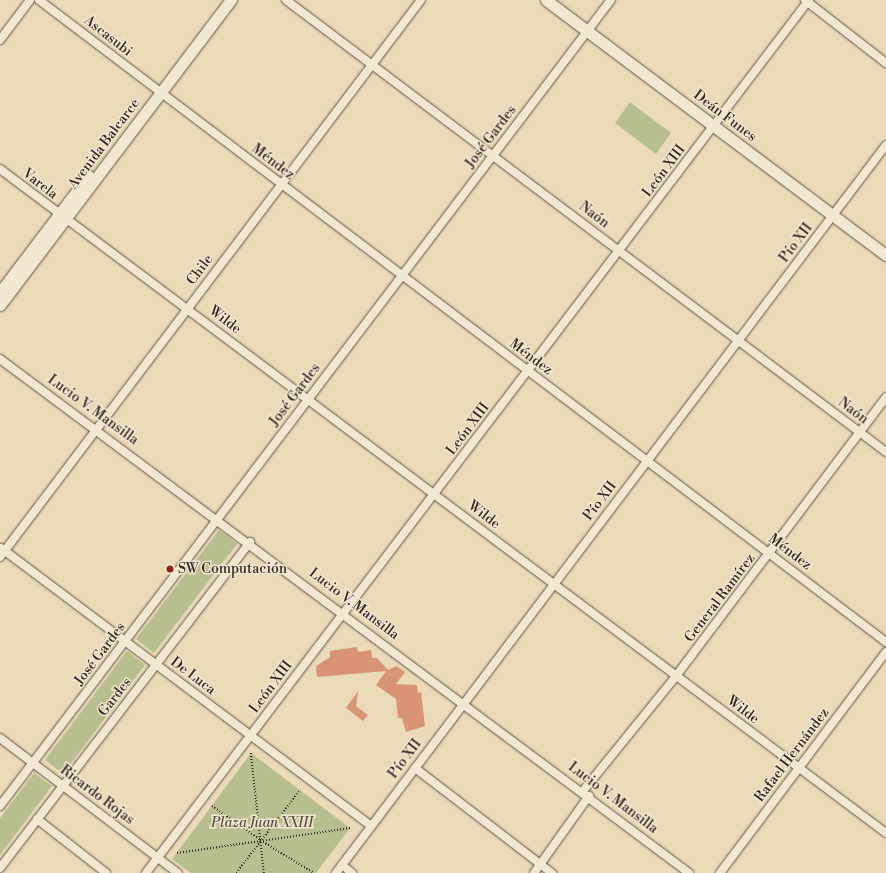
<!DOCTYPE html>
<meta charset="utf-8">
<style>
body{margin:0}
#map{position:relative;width:886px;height:873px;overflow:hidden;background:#ebdab7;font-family:"Libre Bodoni",serif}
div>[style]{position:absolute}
.green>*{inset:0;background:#b8bf8e}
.building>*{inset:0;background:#d99476}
.path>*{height:1.5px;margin-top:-0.75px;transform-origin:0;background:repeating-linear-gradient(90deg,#372721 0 1px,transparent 0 3px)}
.roads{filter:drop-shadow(0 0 1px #645446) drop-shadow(0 0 1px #645446)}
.street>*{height:8px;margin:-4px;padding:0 4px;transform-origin:4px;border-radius:4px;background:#f2e7d0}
.secondary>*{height:11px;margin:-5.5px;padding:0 5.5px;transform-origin:5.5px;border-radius:5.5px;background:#f2e7d0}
.dots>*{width:11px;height:11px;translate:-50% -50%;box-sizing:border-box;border:2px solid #f2e7d0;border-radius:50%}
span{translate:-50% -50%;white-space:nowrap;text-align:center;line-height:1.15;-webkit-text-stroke:3px #f2e7d0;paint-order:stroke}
.street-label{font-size:14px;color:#372721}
.poi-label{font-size:14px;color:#372721}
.left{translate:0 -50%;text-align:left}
.park-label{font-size:14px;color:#574d3c;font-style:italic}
</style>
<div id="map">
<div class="green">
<div style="clip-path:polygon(630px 102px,671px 133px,656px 154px,615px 123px)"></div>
<div style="clip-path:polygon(219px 530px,237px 544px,154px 653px,136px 639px)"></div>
<div style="clip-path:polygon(127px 651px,145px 665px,63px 774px,45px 760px)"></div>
<div style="clip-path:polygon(251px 753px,350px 828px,316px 873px,191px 873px,172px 859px)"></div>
<div style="clip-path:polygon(34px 773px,52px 786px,0 855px,0 818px)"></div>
</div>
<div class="building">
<div style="clip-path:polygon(357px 647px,358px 652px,371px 650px,372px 658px,377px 658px,388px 670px,396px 666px,405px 672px,396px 684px,417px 685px,418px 693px,421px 692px,425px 726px,406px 732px,402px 718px,398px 718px,396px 699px,376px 685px,386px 671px,317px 677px,316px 666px,330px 657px,330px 651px)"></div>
<div style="clip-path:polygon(358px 691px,356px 706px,368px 715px,363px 721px,346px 708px)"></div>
</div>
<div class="path">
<div style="left:251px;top:753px;width:121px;rotate:83.8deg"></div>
<div style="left:212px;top:806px;width:60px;rotate:34.8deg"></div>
<div style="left:263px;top:842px;width:60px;rotate:31.3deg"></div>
<div style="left:177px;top:853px;width:175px;rotate:-8.2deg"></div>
<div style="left:236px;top:873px;width:105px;rotate:-52.4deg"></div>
</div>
<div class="roads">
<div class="street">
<div style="left:39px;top:0;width:1063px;rotate:37.16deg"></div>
<div style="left:286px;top:0;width:751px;rotate:36.99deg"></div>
<div style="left:805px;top:0;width:103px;rotate:37.9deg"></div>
<div style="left:0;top:40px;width:50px;rotate:-53.1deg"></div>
<div style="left:0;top:169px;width:1107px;rotate:36.85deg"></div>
<div style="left:0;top:359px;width:860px;rotate:36.72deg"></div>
<div style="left:1px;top:548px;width:463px;rotate:36.9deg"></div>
<div style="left:0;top:557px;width:698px;rotate:-52.92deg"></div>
<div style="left:0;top:738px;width:223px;rotate:37.2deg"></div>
<div style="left:415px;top:768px;width:173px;rotate:37.5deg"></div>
<div style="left:583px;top:791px;width:148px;rotate:-51deg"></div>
<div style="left:676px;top:676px;width:349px;rotate:-53deg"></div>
<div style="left:0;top:806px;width:1011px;rotate:-52.84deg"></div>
<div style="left:37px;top:819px;width:88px;rotate:38deg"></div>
<div style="left:342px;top:865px;width:13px;rotate:39deg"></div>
<div style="left:0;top:868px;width:411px;rotate:-52.5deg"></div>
<div style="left:146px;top:873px;width:1096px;rotate:-52.79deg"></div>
<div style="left:336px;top:873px;width:912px;rotate:-52.93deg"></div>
<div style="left:534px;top:873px;width:95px;rotate:-54.5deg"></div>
<div style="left:720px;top:873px;width:276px;rotate:-53.1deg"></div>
</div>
<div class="secondary">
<div style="left:546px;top:0;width:425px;rotate:36.9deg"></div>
<div style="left:0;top:292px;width:146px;rotate:-52.8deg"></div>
<div style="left:0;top:305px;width:383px;rotate:-52.9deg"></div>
</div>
</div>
<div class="dots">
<div style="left:170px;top:569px;background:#8f2418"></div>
</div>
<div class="street-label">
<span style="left:108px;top:36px;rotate:38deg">Ascasubi</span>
<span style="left:725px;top:116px;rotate:37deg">Deán Funes</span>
<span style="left:491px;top:137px;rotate:-53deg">José Gardes</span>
<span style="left:104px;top:144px;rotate:-53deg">Avenida Balcarce</span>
<span style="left:273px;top:162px;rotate:37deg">Méndez</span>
<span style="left:664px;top:171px;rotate:-53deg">León XIII</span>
<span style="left:40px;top:184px;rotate:38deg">Varela</span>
<span style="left:594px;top:215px;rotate:37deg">Naón</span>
<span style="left:796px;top:243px;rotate:-53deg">Pío XII</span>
<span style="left:200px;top:270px;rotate:-53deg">Chile</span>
<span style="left:225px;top:320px;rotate:37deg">Wilde</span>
<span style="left:531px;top:357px;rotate:37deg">Méndez</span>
<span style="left:295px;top:395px;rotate:-53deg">José Gardes</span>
<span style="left:93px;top:410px;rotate:36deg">Lucio V. Mansilla</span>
<span style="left:853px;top:411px;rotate:37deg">Naón</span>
<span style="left:468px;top:429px;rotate:-53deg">León XIII</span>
<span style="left:600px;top:501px;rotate:-53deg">Pío XII</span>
<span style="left:484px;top:515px;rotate:37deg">Wilde</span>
<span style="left:790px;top:552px;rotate:37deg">Méndez</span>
<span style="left:720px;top:598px;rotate:-53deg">General Ramírez</span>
<span style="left:354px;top:604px;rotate:37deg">Lucio V. Mansilla</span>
<span style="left:100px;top:654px;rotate:-53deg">José Gardes</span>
<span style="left:193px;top:676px;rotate:37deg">De Luca</span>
<span style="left:271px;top:687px;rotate:-53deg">León XIII</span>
<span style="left:115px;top:697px;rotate:-52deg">Gardes</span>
<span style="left:743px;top:710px;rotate:37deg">Wilde</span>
<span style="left:792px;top:755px;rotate:-53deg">Rafael Hernández</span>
<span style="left:405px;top:759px;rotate:-53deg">Pío XII</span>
<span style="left:97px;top:795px;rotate:37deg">Ricardo Rojas</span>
<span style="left:613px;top:798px;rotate:37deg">Lucio V. Mansilla</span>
</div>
<div class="poi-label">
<span class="left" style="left:178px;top:569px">SW Computación</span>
</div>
<div class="park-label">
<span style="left:262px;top:823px">Plaza Juan XXIII</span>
</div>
</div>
